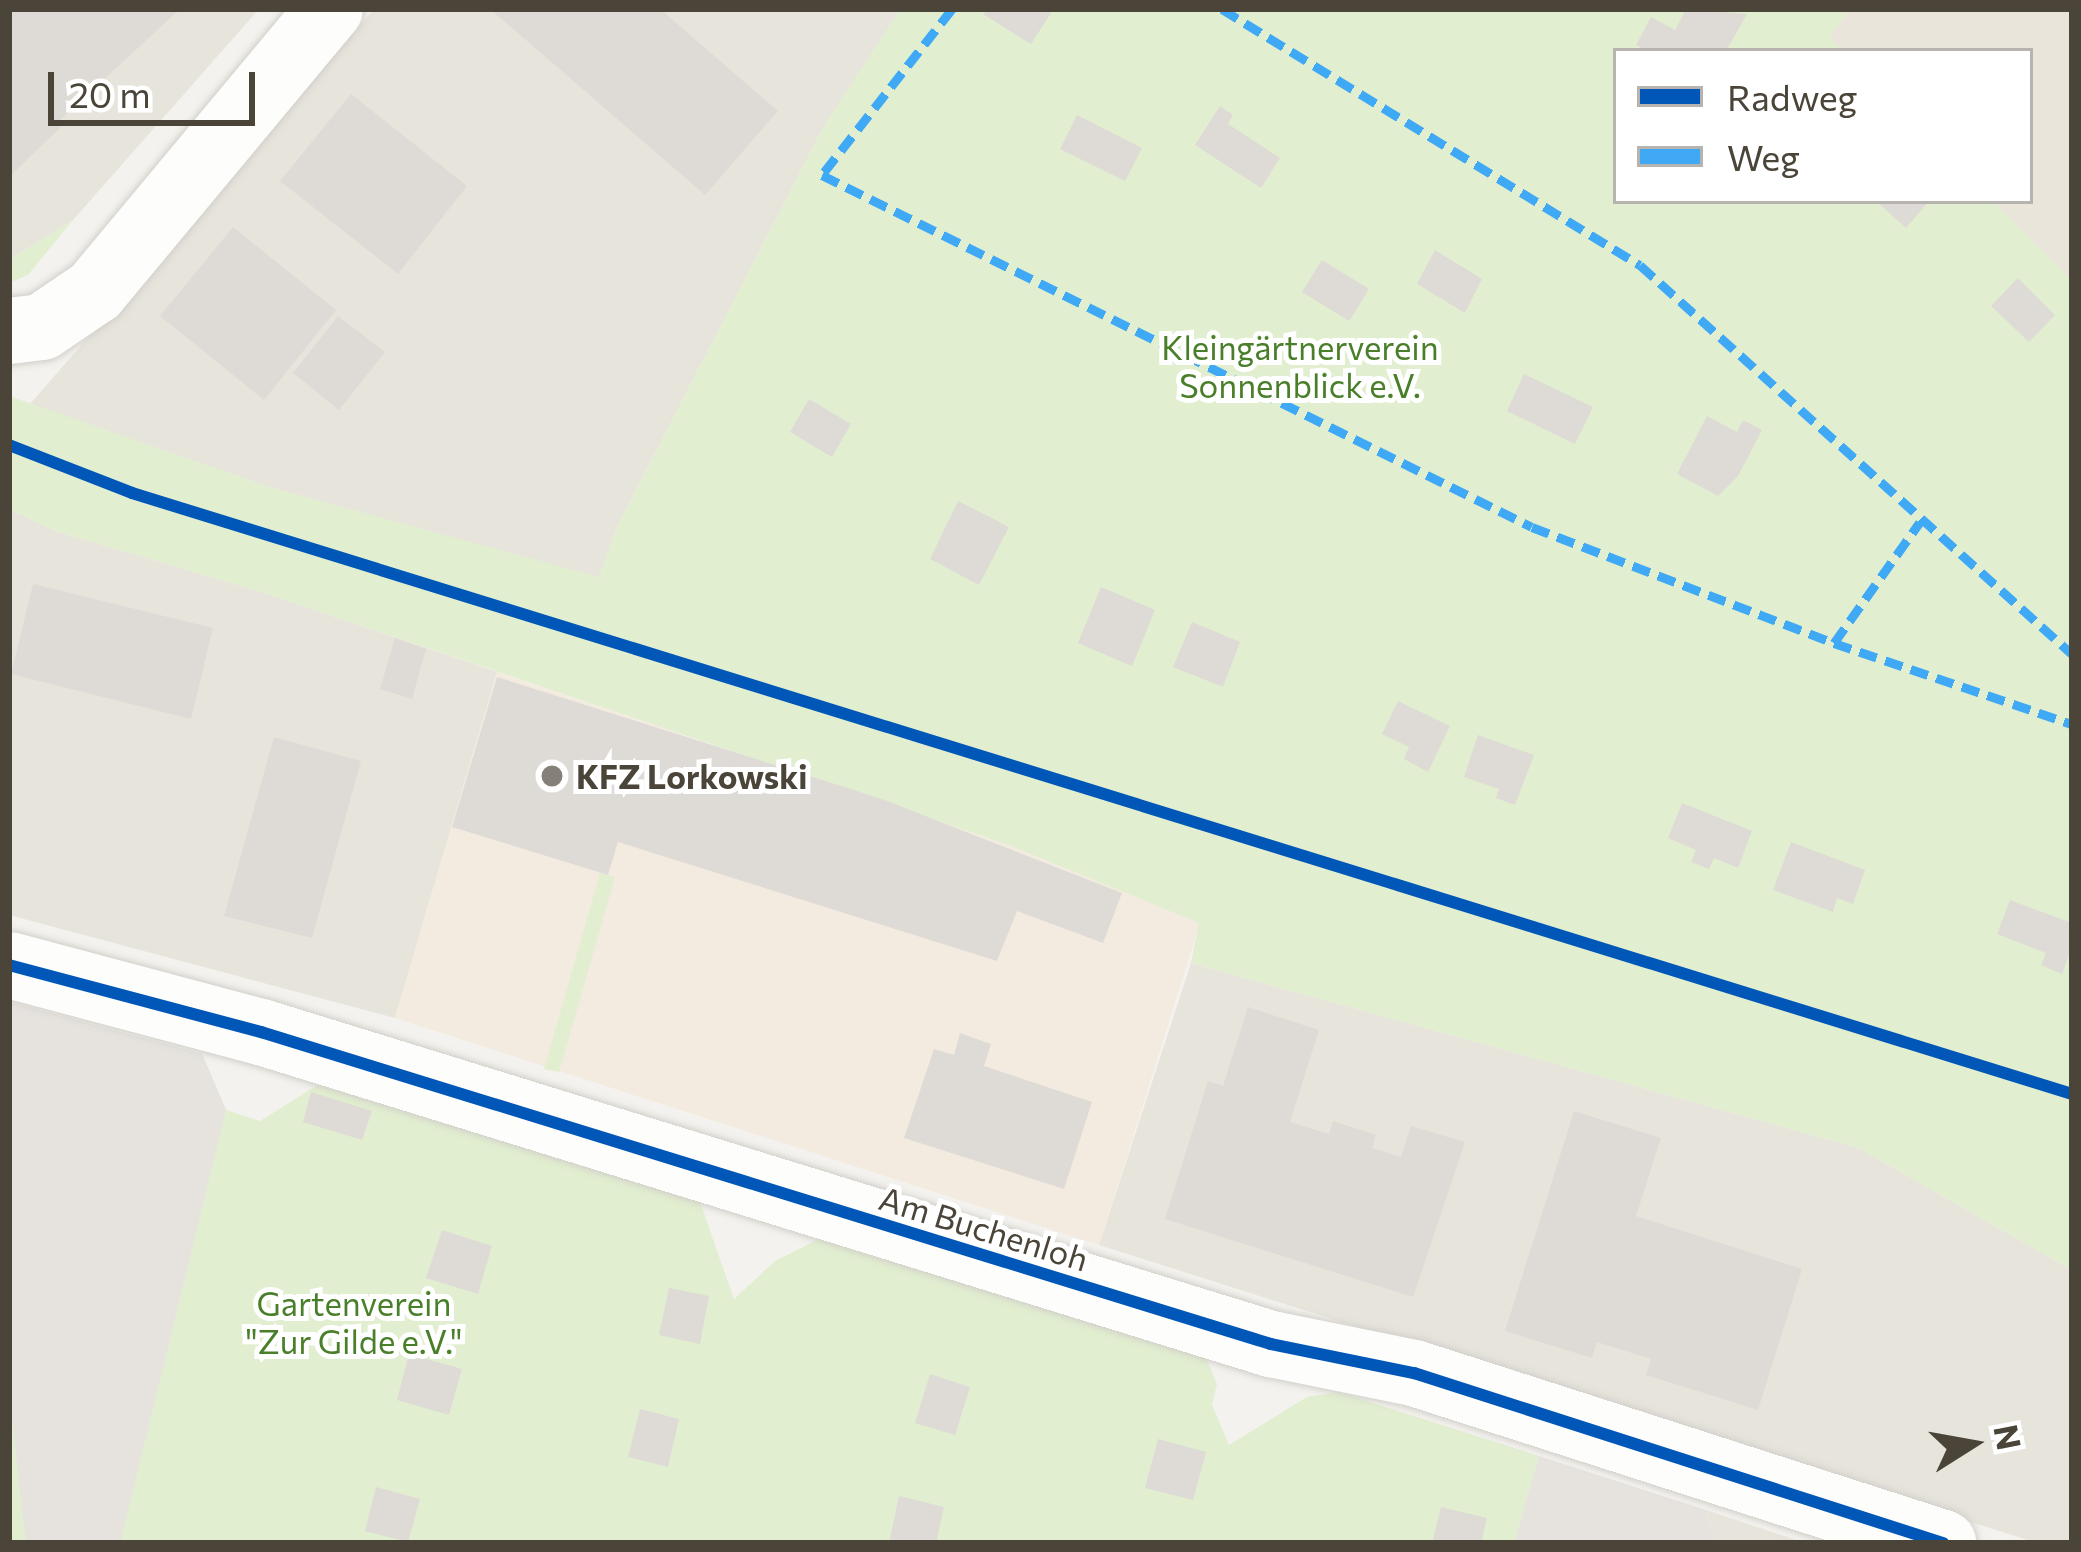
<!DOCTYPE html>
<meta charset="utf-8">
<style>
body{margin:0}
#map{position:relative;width:2081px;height:1552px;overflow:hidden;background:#f4f2ee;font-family:Commissioner,sans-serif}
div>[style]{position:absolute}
.residential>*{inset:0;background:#e7e4dc}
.commercial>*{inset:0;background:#f3ebdf}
.education>*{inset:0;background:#eae5da}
.green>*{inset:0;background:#e1eecf}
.parking>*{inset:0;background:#e6e3df}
.building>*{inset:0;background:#dedbd6}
.roads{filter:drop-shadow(0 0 3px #d2d0cb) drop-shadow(0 0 3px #d2d0cb)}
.minor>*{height:66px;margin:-33px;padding:0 33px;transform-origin:33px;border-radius:33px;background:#fdfdfc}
.quiet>*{height:9px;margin-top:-4.5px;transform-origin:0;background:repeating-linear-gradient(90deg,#3fa9f5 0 18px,transparent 0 27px)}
.cycleway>*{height:12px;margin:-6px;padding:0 6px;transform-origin:6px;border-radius:6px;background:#0057b8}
.dots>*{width:33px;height:33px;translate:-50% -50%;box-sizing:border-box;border:6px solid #fff;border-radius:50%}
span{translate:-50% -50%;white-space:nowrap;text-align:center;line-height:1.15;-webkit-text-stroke:10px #fff;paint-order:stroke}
.park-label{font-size:33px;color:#4a7f2a}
.poi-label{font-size:33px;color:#4b4439;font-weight:700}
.left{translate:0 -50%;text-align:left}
.street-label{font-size:33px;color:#4b4439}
.frame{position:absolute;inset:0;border:12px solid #4b4439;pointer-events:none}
.legend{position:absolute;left:1613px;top:48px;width:420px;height:156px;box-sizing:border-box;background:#fff;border:3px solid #b7b4b0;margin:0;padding:15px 21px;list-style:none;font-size:36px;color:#4b4439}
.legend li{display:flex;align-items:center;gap:24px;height:60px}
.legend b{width:60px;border:3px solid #b7b4b0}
.north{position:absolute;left:1913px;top:1384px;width:120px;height:120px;-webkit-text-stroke:9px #fff;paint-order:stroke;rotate:79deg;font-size:33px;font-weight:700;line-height:48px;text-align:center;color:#4b4439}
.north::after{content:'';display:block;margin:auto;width:42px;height:54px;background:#4b4439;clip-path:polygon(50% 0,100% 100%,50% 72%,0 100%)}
.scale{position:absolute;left:48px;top:72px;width:207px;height:54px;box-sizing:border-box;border:6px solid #4b4439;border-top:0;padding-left:15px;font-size:36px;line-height:42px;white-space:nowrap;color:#4b4439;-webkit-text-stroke:9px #fff;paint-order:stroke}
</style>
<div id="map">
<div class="residential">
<div style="clip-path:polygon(9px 9px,259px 9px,73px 220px,9px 260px)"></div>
<div style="clip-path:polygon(374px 9px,901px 9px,824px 126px,616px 529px,599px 578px,272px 488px,30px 404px)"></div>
<div style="clip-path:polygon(9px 509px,55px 531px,265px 593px,497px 672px,395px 1018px,9px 915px)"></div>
<div style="clip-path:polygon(1191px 963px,1859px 1148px,2072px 1270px,2072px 1543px,2037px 1543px,1099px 1245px)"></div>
<div style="clip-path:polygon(1706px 1510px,1805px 1543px,1715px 1543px)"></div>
</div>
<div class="commercial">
<div style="clip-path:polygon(497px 672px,1006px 844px,1200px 923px,1099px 1245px,395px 1018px)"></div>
</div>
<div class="education">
<div style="clip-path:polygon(1850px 9px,2072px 9px,2072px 281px,1992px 201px,2030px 201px,2030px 51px,1842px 51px,1829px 38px)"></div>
</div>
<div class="green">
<div style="clip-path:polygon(901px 9px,1850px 9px,1830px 38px,1842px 51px,1616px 51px,1616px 201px,1992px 201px,2072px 281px,2072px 1270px,1859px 1148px,1191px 963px,1199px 923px,1006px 844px,265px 593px,55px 531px,9px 509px,9px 396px,272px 488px,599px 577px,616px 529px,824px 126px)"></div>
<div style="clip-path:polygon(73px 220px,28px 275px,9px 283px,9px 260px)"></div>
<div style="clip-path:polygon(600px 873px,615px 877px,559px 1072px,544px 1069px)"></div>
<div style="clip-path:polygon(9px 1002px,202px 1054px,226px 1110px,260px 1121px,324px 1081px,699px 1199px,734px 1299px,775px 1261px,821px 1238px,1202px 1349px,1217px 1384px,1212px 1405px,1229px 1445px,1307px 1397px,1338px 1392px,1539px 1456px,1514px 1543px,9px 1543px)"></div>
</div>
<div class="parking">
<div style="clip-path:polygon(9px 1002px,202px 1054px,226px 1110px,120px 1543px,26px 1543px,9px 1393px)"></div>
<div style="clip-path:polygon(1539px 1456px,1706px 1510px,1715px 1543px,1514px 1543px)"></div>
</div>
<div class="building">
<div style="clip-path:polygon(9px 9px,180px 9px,61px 119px,65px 123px,9px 177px)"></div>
<div style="clip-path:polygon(490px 9px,660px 9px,778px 111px,705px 195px)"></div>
<div style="clip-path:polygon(986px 9px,1045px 9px,1051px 13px,1031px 44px,983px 14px)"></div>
<div style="clip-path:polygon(1686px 9px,1747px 14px,1726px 51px,1647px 51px,1636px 45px,1651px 17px,1675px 30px)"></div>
<div style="clip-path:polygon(351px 94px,467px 186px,398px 274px,280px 181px)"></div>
<div style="clip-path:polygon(1220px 106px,1233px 115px,1228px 124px,1280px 158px,1261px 188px,1195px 145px)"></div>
<div style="clip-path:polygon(1077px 115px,1142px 148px,1125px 181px,1060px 149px)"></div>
<div style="clip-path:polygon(1876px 201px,1929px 201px,1906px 228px)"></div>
<div style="clip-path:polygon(233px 227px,336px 310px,264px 400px,160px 316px)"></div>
<div style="clip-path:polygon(1435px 250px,1482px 279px,1465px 313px,1417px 284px)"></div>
<div style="clip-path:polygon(1322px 260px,1369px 289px,1349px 321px,1302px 292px)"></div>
<div style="clip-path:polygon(2018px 278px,2055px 315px,2029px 342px,1991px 306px)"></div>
<div style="clip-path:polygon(338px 316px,385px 352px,339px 410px,293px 373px)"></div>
<div style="clip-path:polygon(1524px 374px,1593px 407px,1575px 444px,1507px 411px)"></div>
<div style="clip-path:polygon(809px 399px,851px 424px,832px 457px,790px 432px)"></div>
<div style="clip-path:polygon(1707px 416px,1737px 432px,1743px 420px,1762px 430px,1738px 476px,1718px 496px,1677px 474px)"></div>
<div style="clip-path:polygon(958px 501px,1009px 527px,979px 585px,930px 559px)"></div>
<div style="clip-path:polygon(33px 584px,213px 628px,191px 719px,11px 674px)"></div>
<div style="clip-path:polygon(1101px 587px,1155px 610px,1132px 666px,1078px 643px)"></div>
<div style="clip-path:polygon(1192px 622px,1240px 642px,1223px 687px,1173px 667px)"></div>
<div style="clip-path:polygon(395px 638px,426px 649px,412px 699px,380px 689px)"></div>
<div style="clip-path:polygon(497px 677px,882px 799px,1122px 893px,1103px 943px,1017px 911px,997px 961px,618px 842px,608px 875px,452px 827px)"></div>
<div style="clip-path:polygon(1398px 701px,1450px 726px,1428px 772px,1404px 759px,1409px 747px,1382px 734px)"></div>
<div style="clip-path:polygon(1478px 735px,1534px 755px,1515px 805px,1496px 798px,1499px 789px,1464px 777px)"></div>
<div style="clip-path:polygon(274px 737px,361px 761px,312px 938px,224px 916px)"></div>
<div style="clip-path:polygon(1682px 803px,1752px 831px,1738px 868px,1714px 858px,1709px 869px,1691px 862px,1696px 850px,1668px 838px)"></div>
<div style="clip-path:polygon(1791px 842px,1865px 870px,1853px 904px,1837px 898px,1833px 912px,1773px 890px)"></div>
<div style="clip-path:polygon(2010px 900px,2072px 923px,2072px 947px,2062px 974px,2041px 965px,2046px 953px,1997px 934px)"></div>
<div style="clip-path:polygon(1248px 1007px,1319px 1030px,1290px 1122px,1329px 1134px,1333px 1121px,1376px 1135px,1372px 1148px,1401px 1157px,1411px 1126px,1465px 1142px,1413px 1297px,1165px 1219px,1208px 1081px,1223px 1086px)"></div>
<div style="clip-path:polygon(960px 1033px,991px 1044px,984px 1066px,1092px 1102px,1064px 1189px,904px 1138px,934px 1049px,954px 1055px)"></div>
<div style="clip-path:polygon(311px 1092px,372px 1111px,362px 1140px,303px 1122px)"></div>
<div style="clip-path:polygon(1574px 1111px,1661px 1138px,1636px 1216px,1802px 1269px,1758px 1410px,1646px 1375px,1651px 1359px,1597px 1342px,1592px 1358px,1505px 1331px)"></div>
<div style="clip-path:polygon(442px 1230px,492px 1246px,478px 1294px,426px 1278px)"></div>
<div style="clip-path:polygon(669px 1288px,709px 1296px,700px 1344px,659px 1335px)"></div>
<div style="clip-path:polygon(409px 1354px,462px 1369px,449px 1415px,397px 1400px)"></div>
<div style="clip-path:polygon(930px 1374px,970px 1387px,955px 1435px,915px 1423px)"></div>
<div style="clip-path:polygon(640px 1409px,679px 1419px,668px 1467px,628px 1457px)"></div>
<div style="clip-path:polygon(1158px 1439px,1206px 1452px,1193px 1500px,1145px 1488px)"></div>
<div style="clip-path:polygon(376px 1487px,420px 1499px,408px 1542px,365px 1531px)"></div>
<div style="clip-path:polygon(899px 1496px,944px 1507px,936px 1543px,889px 1543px)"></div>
<div style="clip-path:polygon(1441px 1507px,1487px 1518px,1481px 1543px,1432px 1543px)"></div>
</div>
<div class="roads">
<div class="minor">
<div style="left:9px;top:331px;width:33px;rotate:-7deg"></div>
<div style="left:42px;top:327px;width:64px;rotate:-34.2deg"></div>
<div style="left:95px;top:291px;width:367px;rotate:-50.2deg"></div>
<div style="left:9px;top:965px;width:261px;rotate:14.9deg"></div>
<div style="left:261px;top:1032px;width:1057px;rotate:17.17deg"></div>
<div style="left:1271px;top:1344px;width:146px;rotate:11.5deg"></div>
<div style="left:1414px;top:1373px;width:556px;rotate:17.82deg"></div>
</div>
</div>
<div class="quiet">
<div style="left:952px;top:9px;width:211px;rotate:128.1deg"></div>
<div style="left:822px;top:175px;width:792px;rotate:26.37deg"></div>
<div style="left:1532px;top:527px;width:324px;rotate:21deg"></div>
<div style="left:1834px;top:643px;width:251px;rotate:18.8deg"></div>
<div style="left:1222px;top:9px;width:490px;rotate:31.5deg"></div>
<div style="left:1640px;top:265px;width:581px;rotate:42deg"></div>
<div style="left:1834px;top:643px;width:148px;rotate:-54.6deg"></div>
</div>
<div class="cycleway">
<div style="left:9px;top:445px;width:132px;rotate:21.3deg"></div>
<div style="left:132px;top:493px;width:2031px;rotate:17.21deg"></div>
<div style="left:9px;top:965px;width:261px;rotate:14.9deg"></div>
<div style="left:261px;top:1032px;width:1057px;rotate:17.17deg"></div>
<div style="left:1271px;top:1344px;width:146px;rotate:11.5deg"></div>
<div style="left:1414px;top:1373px;width:556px;rotate:17.82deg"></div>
</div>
<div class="dots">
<div style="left:552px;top:776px;background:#868178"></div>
</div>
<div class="park-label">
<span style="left:1300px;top:366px">Kleingärtnerverein<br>Sonnenblick e.V.</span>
<span style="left:354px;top:1322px">Gartenverein<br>"Zur Gilde e.V."</span>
</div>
<div class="poi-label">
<span class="left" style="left:576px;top:776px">KFZ Lorkowski</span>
</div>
<div class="street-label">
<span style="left:984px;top:1228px;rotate:17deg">Am Buchenloh</span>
</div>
<div class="frame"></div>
<ul class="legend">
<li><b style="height:15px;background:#0057b8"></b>Radweg</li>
<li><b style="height:15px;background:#3fa9f5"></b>Weg</li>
</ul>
<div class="north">N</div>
<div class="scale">20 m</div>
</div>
